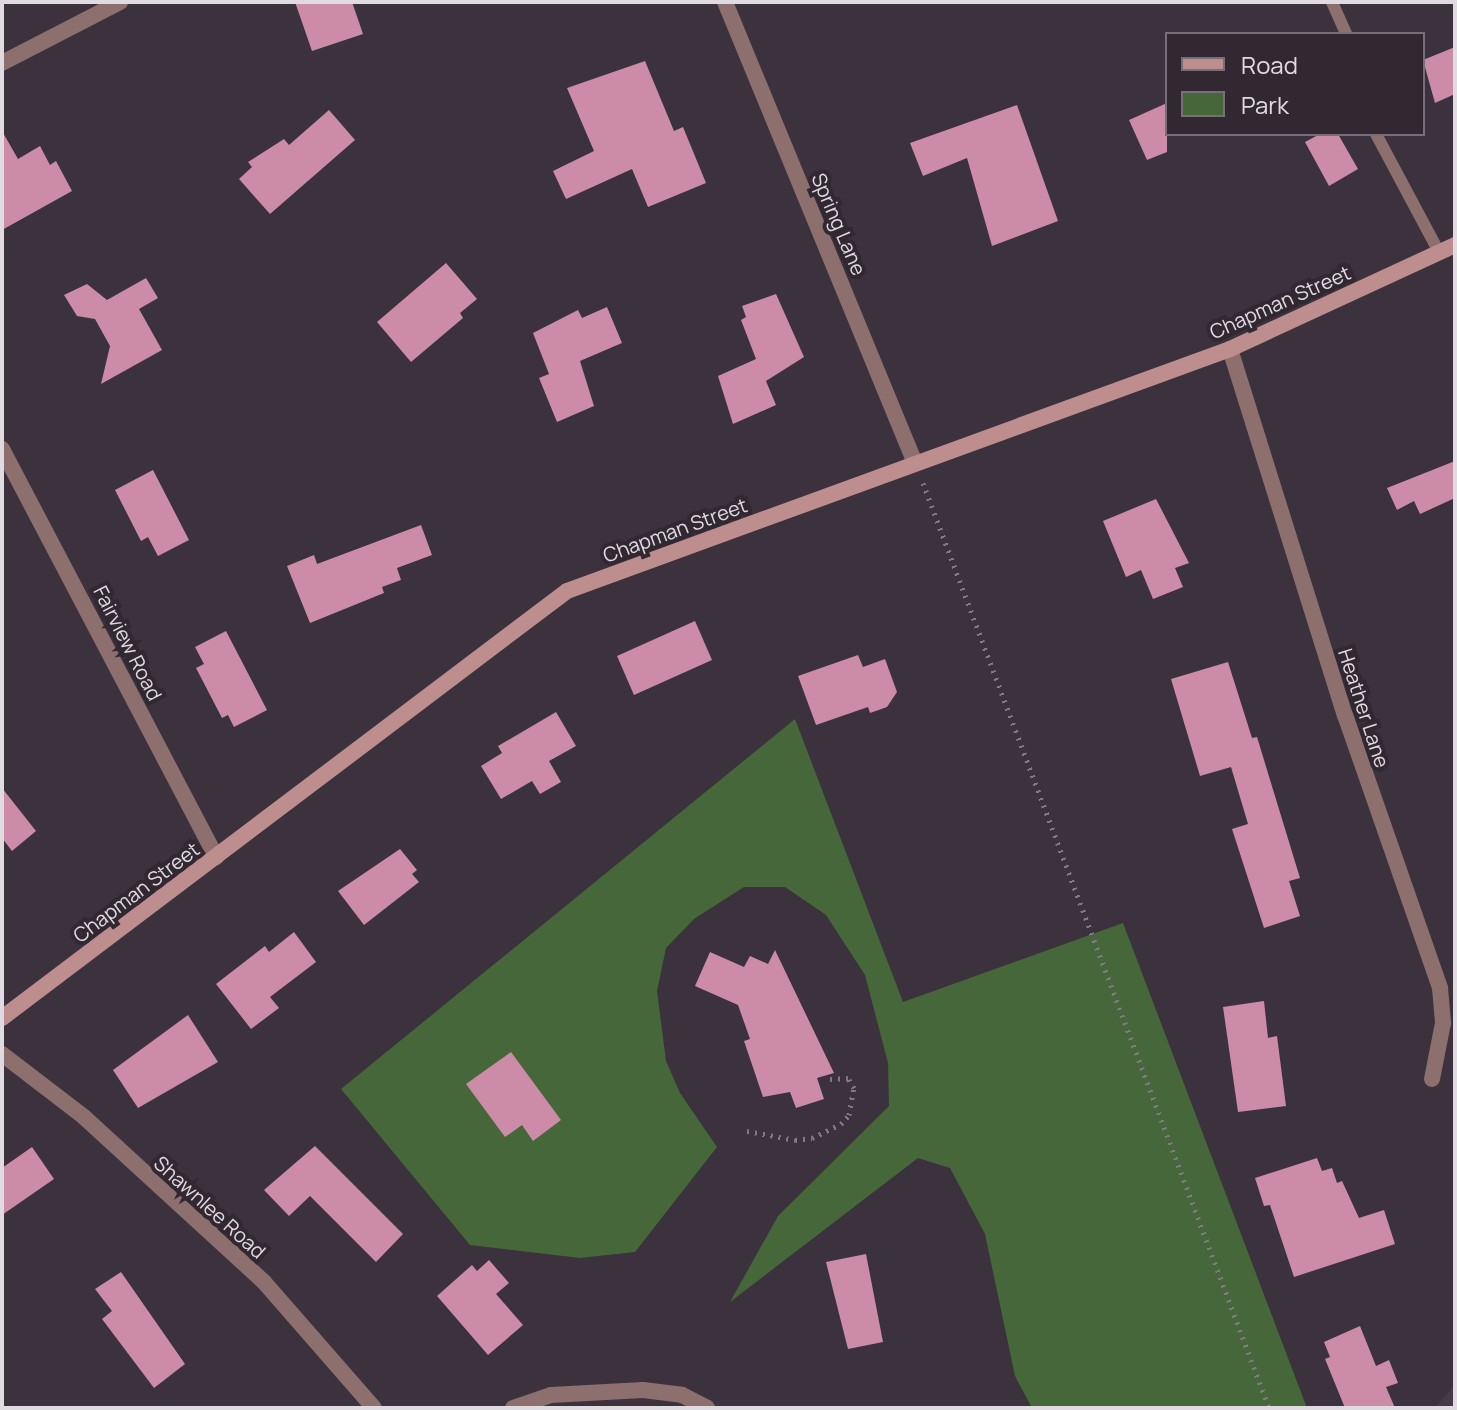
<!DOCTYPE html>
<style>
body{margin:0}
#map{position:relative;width:1457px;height:1410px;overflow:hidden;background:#3b323d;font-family:Manrope,sans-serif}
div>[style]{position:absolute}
.built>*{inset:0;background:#473949}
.green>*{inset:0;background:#456739}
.building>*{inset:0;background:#cc8ca8}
.path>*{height:5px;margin-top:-2.5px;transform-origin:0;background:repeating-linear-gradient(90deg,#817983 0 2px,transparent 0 8px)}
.lane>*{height:12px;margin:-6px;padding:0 6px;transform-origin:6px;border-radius:6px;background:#8d6f6e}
.street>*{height:16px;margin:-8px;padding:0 8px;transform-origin:8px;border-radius:8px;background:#8d6f6e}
.secondary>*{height:16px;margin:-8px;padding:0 8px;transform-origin:8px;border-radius:8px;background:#bd8e8d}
span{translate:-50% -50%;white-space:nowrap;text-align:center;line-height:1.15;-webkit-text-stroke:8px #312832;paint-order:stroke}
.street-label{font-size:20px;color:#e0dae1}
.frame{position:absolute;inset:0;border:4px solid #e0dae1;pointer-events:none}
.legend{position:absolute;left:1165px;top:32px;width:260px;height:104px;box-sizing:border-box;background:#312832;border:2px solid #776f78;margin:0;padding:10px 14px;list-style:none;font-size:24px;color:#e0dae1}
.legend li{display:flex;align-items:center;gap:16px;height:40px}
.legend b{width:40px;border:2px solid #776f78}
</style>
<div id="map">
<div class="built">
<div style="clip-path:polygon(1455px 1384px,1455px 1408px,1435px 1408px)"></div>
</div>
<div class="green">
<div style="clip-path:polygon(795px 719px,903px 1002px,1123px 923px,1307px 1408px,1032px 1408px,1015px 1376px,985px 1234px,950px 1168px,918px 1158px,730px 1302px,778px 1216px,889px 1106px,888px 1063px,865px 975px,826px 915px,785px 887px,744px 887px,694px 919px,666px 948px,657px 991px,666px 1061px,680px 1093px,717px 1147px,635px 1252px,580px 1258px,470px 1245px,341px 1089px)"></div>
</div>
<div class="building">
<div style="clip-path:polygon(295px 2px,352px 2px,363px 34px,312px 51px)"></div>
<div style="clip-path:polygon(1455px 47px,1455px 94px,1435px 103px,1423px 60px)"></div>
<div style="clip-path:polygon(645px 61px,674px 131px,683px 127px,706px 183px,648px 207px,632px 169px,566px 199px,553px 171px,594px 151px,567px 88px)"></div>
<div style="clip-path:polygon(1167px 103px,1167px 152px,1147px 160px,1129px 120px)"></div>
<div style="clip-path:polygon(1017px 105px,1058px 221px,992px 246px,967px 158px,923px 176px,910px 143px)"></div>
<div style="clip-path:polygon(329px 110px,355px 140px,270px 214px,239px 179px,252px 167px,248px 162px,284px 139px,289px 145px)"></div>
<div style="clip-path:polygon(2px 131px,18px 159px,40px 146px,50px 165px,56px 161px,72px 191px,2px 230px)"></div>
<div style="clip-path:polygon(1320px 134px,1338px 134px,1358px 169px,1329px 186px,1305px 142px)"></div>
<div style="clip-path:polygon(446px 263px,477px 299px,460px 313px,463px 318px,411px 362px,377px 322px)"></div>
<div style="clip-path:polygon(146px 278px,158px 298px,139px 309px,162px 350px,101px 384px,110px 346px,95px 319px,77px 316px,64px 295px,87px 284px,107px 300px)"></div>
<div style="clip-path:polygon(776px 294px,804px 357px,766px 381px,776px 405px,733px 424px,718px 376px,756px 359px,741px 320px,746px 317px,742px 306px)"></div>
<div style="clip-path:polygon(607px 307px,622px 343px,580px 361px,594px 406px,557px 422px,539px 378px,549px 374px,533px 333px,578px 310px,582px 318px)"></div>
<div style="clip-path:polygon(1455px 461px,1455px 498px,1420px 514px,1414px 501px,1397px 510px,1387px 488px)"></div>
<div style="clip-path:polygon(153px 470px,189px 540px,158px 556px,148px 537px,141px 541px,115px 490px)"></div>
<div style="clip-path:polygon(1156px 499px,1189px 563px,1175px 568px,1183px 587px,1153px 599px,1141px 570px,1126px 577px,1103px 521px)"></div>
<div style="clip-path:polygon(421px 525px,432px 555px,397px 568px,401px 580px,382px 587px,384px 593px,310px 623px,287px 566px,314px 555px,317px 564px)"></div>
<div style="clip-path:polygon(695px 621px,712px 660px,634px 695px,617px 656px)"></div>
<div style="clip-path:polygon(226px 631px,267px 710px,234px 727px,228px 715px,222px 718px,196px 668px,204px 664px,195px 647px)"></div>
<div style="clip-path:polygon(858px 655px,863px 667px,885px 659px,897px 692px,887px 707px,870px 713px,868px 707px,816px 725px,798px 676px)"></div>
<div style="clip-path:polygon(1228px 662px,1252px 738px,1257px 737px,1300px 878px,1289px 881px,1300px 916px,1264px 928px,1232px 829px,1248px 824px,1231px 767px,1200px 776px,1171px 679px)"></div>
<div style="clip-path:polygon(556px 712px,576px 746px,549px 761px,561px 782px,540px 794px,532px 781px,501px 799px,481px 766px,502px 753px,498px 746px)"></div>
<div style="clip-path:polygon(2px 788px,36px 831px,12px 851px,2px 838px)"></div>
<div style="clip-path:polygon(400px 849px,417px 870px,412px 874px,419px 882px,364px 925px,338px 891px)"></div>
<div style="clip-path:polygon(294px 932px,316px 962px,270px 997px,279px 1008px,251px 1029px,216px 984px,265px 946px,269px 952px)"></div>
<div style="clip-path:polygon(775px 950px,834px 1073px,817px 1078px,824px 1099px,796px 1108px,790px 1092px,763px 1097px,744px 1041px,750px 1039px,738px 1005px,695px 986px,710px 952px,744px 967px,750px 956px,768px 964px)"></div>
<div style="clip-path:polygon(1264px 1001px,1268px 1038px,1277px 1036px,1286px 1106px,1238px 1112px,1223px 1007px)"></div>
<div style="clip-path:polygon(188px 1015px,218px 1062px,138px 1108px,113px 1070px)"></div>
<div style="clip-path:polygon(511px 1052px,561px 1120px,533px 1141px,522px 1125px,505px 1137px,466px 1084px)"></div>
<div style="clip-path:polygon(315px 1146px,403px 1234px,376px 1262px,310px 1196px,289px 1216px,264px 1190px)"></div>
<div style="clip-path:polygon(32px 1147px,54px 1179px,2px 1215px,2px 1168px)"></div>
<div style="clip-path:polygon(1317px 1158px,1322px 1171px,1332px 1168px,1337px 1183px,1342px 1181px,1359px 1218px,1384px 1210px,1395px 1244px,1294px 1277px,1270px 1205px,1264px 1206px,1255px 1178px)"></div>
<div style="clip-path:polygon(866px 1254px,883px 1342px,848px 1349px,826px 1262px)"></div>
<div style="clip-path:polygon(489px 1260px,509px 1283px,496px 1294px,523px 1325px,488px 1355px,437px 1296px,472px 1265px,477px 1271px)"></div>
<div style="clip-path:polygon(121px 1272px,185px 1364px,154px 1388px,102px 1319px,112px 1311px,95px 1289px)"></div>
<div style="clip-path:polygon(1360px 1326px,1376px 1366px,1389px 1360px,1398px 1383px,1386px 1387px,1395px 1408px,1345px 1408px,1325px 1359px,1330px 1357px,1324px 1342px)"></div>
</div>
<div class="path">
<div style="left:923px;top:483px;width:988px;rotate:69.49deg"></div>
<div style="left:747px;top:1131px;width:49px;rotate:10.6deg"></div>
<div style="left:795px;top:1140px;width:17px;rotate:-7deg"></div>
<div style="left:812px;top:1138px;width:32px;rotate:-26deg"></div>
<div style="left:841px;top:1124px;width:12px;rotate:-48deg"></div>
<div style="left:849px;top:1115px;width:27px;rotate:-80deg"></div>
<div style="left:854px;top:1088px;width:12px;rotate:-121deg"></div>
<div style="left:848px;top:1078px;width:22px;rotate:177deg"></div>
</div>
<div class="lane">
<div style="left:1332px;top:2px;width:35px;rotate:66deg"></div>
<div style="left:1376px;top:134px;width:134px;rotate:61.9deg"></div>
</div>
<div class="street">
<div style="left:725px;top:2px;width:499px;rotate:67.6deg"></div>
<div style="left:2px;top:63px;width:133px;rotate:-27.3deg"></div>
<div style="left:1230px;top:349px;width:384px;rotate:72.6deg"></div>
<div style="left:1345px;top:715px;width:289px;rotate:70.8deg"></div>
<div style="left:1440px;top:988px;width:35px;rotate:85deg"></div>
<div style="left:1443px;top:1023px;width:57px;rotate:101.1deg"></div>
<div style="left:2px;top:449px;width:461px;rotate:62.3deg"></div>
<div style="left:2px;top:1054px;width:103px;rotate:37.5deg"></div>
<div style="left:84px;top:1117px;width:244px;rotate:42.5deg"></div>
<div style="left:264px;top:1282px;width:167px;rotate:48.9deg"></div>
<div style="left:513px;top:1408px;width:40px;rotate:-18.9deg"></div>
<div style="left:551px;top:1395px;width:92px;rotate:-3.1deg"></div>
<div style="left:643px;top:1390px;width:39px;rotate:7deg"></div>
<div style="left:682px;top:1395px;width:28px;rotate:27deg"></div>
</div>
<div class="secondary">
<div style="left:2px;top:1018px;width:708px;rotate:-37.08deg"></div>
<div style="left:567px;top:591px;width:706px;rotate:-20.05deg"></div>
<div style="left:1230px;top:349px;width:248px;rotate:-24.8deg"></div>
</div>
<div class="street-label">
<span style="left:839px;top:224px;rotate:67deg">Spring Lane</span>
<span style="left:1280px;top:302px;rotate:-24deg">Chapman Street</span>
<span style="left:675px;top:530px;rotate:-20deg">Chapman Street</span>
<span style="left:128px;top:643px;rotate:63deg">Fairview Road</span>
<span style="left:1364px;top:708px;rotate:72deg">Heather Lane</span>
<span style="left:136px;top:892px;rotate:-37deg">Chapman Street</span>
<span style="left:210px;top:1207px;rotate:42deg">Shawnlee Road</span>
</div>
<div class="frame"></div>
<ul class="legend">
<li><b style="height:10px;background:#bd8e8d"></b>Road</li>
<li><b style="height:22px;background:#456739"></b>Park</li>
</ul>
</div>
